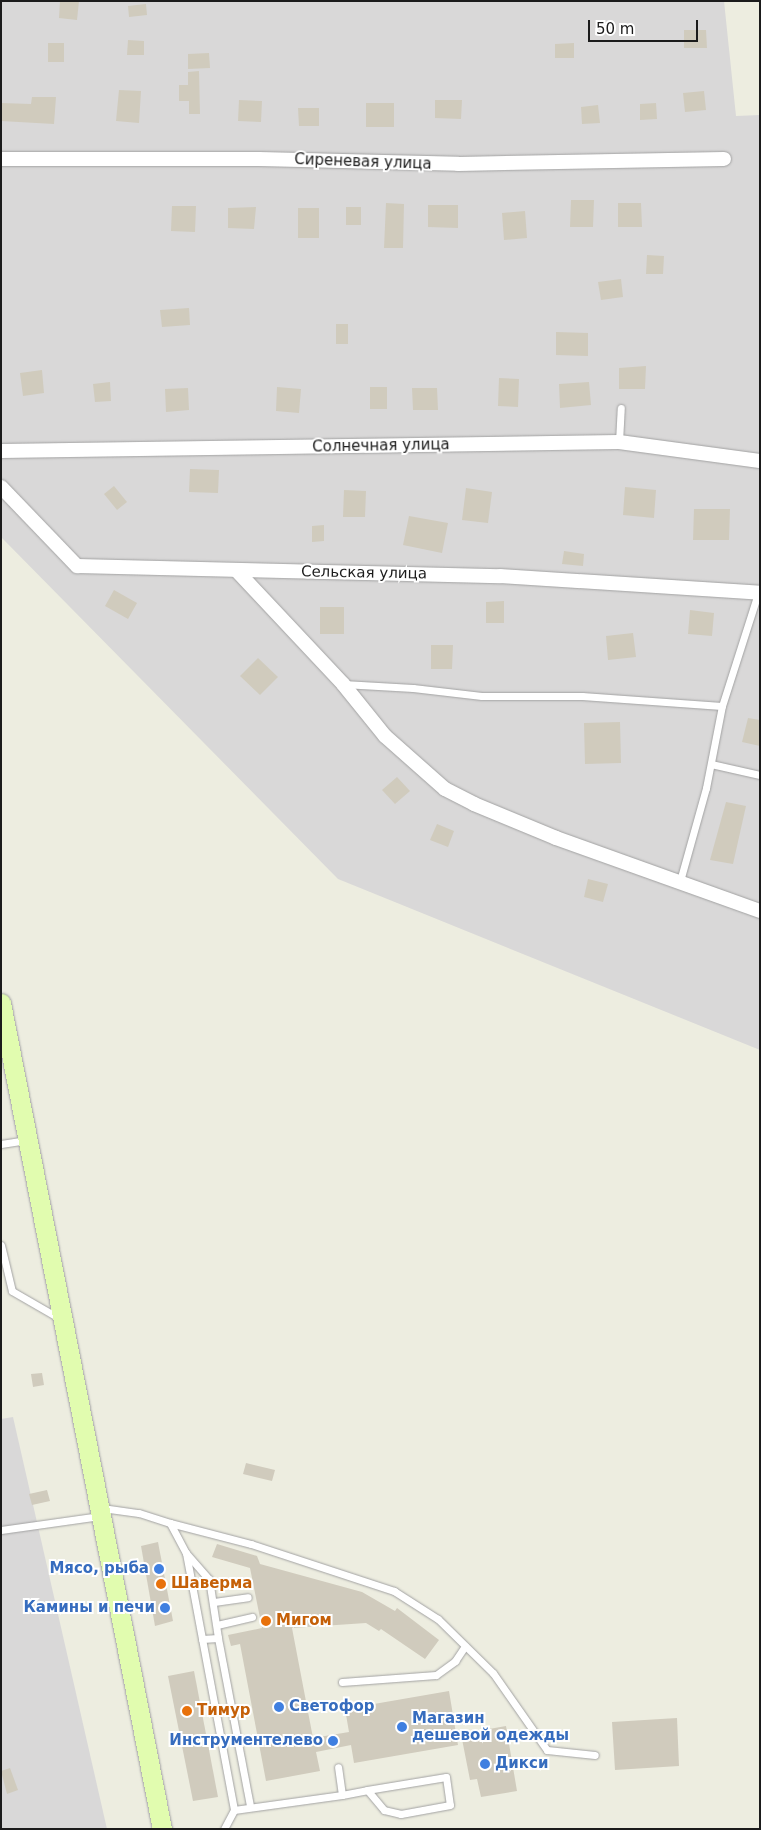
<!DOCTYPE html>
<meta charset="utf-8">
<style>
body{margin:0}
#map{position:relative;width:761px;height:1830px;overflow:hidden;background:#edede0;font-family:"DejaVu Sans",sans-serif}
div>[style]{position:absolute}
.residential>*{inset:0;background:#d9d8d8}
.building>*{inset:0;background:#d0cbbd}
.roads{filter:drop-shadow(0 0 1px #a2a2a2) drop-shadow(0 0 1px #a2a2a2)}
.lane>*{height:7px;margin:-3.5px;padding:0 3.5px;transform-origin:3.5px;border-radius:3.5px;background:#fff}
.street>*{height:14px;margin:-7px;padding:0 7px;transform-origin:7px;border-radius:7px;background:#fff}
.secondary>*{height:19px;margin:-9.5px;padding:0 9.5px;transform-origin:9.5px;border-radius:9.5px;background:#e1fcaf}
.dots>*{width:14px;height:14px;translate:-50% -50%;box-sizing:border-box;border:2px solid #fff;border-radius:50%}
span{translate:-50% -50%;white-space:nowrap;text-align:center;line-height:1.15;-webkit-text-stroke:4px #fff;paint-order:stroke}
.street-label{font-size:15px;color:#1b1b1b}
.shop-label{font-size:15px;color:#366cbe;font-weight:700}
.right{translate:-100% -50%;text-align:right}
.left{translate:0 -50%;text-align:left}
.food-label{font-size:15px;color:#c56008;font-weight:700}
.frame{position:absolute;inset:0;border:2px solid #1b1b1b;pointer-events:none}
.scale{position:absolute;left:588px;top:20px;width:110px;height:22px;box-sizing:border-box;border:2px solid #1b1b1b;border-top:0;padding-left:6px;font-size:15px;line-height:18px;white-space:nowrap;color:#1b1b1b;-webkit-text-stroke:4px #fff;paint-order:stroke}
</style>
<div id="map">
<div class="residential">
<div style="clip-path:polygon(1px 1px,724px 1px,736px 116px,760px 115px,760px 1050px,338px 879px,1px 537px)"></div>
<div style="clip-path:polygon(13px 1417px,107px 1829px,1px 1829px,1px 1419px)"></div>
</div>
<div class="building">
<div style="clip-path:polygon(60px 1px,79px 1px,77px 20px,59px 18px)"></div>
<div style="clip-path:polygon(146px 4px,147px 15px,129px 17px,128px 6px)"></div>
<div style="clip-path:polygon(684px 30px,706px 30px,707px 48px,684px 48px)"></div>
<div style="clip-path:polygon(128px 40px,144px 41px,144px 55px,127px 55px)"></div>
<div style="clip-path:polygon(48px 43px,64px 43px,64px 62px,48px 62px)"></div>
<div style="clip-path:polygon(574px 43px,574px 58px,555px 58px,555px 44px)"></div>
<div style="clip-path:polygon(209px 53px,210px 68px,188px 69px,188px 54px)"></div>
<div style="clip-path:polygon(199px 71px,200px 114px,189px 114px,189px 101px,179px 101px,179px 85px,188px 85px,188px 72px)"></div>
<div style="clip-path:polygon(119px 90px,141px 91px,139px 123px,116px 121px)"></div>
<div style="clip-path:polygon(704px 91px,706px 110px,685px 112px,683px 93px)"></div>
<div style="clip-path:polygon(32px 97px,56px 97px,54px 124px,1px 121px,1px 103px,31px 104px)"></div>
<div style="clip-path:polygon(239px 100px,262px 101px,261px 122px,238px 121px)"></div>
<div style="clip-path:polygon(435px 100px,462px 100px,461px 119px,435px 118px)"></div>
<div style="clip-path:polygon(366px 103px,394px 103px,394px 127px,366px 127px)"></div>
<div style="clip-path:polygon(656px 103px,657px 119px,640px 120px,640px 104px)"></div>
<div style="clip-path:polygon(598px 105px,600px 123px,582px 124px,581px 107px)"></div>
<div style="clip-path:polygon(298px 108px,319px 108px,319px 126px,299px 126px)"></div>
<div style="clip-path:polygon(571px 200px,594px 200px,593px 227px,570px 227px)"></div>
<div style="clip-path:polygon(386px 203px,404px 204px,403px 248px,384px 248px)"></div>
<div style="clip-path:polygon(618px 203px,641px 203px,642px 227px,618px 227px)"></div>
<div style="clip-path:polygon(428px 205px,458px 205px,458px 228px,428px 227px)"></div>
<div style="clip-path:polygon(172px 206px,196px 206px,195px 232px,171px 231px)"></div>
<div style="clip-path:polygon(256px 207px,254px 229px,228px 228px,228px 208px)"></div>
<div style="clip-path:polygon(346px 207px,361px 207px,361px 225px,346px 225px)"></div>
<div style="clip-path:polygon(298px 208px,319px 208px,319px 238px,298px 238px)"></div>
<div style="clip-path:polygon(525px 211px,527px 238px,504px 240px,502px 213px)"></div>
<div style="clip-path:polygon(647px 255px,664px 256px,663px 274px,646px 274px)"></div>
<div style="clip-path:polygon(621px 279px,623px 297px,601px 300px,598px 282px)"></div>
<div style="clip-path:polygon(189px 308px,190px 325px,162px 327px,160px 310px)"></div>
<div style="clip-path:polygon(336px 324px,348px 324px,348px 344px,336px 344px)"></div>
<div style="clip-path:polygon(556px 332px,588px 333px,588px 356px,556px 355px)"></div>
<div style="clip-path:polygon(646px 366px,645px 389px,619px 389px,619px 368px)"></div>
<div style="clip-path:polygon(42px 370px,44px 393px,23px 396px,20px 373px)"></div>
<div style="clip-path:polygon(499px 378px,519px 379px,518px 407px,498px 406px)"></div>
<div style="clip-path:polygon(110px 382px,111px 401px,95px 402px,93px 384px)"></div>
<div style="clip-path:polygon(589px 382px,591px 405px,560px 408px,559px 384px)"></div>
<div style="clip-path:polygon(277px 387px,301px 389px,299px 413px,276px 411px)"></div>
<div style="clip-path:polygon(370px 387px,387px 387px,387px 409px,370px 409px)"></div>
<div style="clip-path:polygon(188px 388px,189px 410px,166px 412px,165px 389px)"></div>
<div style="clip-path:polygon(412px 388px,437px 388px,438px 410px,413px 410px)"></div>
<div style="clip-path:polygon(190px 469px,219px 470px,218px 493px,189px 492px)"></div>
<div style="clip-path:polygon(114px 486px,127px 502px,117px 510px,104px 494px)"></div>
<div style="clip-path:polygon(625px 487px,656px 490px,654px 518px,623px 515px)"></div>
<div style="clip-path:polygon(466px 488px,492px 492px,488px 523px,462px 520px)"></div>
<div style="clip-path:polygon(344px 490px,366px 491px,365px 517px,343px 517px)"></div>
<div style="clip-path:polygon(694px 509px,730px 509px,729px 540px,693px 540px)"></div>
<div style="clip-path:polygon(409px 516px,448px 523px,442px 553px,403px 545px)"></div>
<div style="clip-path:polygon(324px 525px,324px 541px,312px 542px,312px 526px)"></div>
<div style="clip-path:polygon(564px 551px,584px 554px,583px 566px,562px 564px)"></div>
<div style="clip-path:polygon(114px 590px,137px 603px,128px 619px,105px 606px)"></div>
<div style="clip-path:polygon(504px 601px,504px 623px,486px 623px,486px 602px)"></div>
<div style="clip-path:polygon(320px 607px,344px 607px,344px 634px,320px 634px)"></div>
<div style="clip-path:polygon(690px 610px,714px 613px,712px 636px,688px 634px)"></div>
<div style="clip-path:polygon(633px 633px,636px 657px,608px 660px,606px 636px)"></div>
<div style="clip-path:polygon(431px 645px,453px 645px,452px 669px,431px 669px)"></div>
<div style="clip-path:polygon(258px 658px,278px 677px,260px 695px,240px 676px)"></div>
<div style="clip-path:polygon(748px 718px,760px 720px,760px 746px,742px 742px)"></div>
<div style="clip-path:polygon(620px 722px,621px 763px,585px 764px,584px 723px)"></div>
<div style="clip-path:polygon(397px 777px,410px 791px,395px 804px,382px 790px)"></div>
<div style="clip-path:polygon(726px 802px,746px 806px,733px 864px,710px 860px)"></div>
<div style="clip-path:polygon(437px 824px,454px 831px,448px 847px,430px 840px)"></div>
<div style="clip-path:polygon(588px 879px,608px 884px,603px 902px,584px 897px)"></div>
<div style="clip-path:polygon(42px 1373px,44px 1385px,33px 1387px,31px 1374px)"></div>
<div style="clip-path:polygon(246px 1463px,275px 1470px,272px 1481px,243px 1474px)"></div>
<div style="clip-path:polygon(47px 1490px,50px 1501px,32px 1505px,29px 1494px)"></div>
<div style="clip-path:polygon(158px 1542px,173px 1621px,155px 1626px,141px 1546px)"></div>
<div style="clip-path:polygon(217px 1544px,257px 1556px,260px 1564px,362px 1592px,395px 1611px,397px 1608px,439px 1640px,425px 1659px,381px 1629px,379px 1631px,366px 1623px,292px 1628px,313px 1738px,349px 1732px,345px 1709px,449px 1691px,458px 1745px,354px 1763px,351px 1745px,316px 1752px,320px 1771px,266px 1781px,240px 1644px,231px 1646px,228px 1635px,262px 1628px,250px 1568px,212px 1557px)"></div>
<div style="clip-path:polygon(194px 1671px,218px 1797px,193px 1801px,168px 1676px)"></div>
<div style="clip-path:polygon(677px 1718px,679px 1766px,615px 1770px,612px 1722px)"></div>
<div style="clip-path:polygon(506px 1726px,517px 1791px,481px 1797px,477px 1779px,470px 1780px,461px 1734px)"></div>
<div style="clip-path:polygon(10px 1768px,18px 1790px,7px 1794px,1px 1771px)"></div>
</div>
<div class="roads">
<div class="lane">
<div style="left:619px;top:442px;width:34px;rotate:-87deg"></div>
<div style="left:343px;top:684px;width:70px;rotate:3.3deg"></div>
<div style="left:413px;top:688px;width:69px;rotate:6.6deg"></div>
<div style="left:482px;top:696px;width:100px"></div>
<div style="left:582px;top:696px;width:140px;rotate:4.1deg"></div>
<div style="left:711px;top:764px;width:50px;rotate:12.7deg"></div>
<div style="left:680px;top:881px;width:97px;rotate:-74.4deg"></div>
<div style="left:706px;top:788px;width:84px;rotate:-79deg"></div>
<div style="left:722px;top:706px;width:119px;rotate:-72.3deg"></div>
<div style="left:1px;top:1144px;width:26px;rotate:-9deg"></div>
<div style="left:1px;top:1245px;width:47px;rotate:76.6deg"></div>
<div style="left:12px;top:1291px;width:54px;rotate:29.9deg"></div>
<div style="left:102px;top:1508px;width:37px;rotate:8deg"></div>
<div style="left:139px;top:1513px;width:33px;rotate:18deg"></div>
<div style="left:170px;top:1523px;width:34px;rotate:62deg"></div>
<div style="left:186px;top:1553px;width:261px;rotate:79.4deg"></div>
<div style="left:234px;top:1810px;width:21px;rotate:118deg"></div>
<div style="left:170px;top:1523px;width:84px;rotate:14.5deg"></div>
<div style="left:251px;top:1544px;width:151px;rotate:18.2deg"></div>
<div style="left:394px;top:1591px;width:52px;rotate:32.5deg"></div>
<div style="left:438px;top:1619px;width:77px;rotate:44.5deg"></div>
<div style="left:493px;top:1673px;width:94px;rotate:55deg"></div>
<div style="left:547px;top:1750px;width:48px;rotate:5.9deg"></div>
<div style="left:1px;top:1530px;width:100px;rotate:-8deg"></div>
<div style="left:186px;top:1553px;width:35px;rotate:49deg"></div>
<div style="left:209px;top:1579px;width:60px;rotate:81.3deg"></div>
<div style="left:214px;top:1602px;width:34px;rotate:-8deg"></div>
<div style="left:217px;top:1625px;width:36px;rotate:-13deg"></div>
<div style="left:202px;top:1639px;width:16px;rotate:-4deg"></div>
<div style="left:218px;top:1638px;width:170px;rotate:79.2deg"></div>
<div style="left:342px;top:1682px;width:94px;rotate:-4.3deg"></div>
<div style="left:436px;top:1675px;width:24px;rotate:-36deg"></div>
<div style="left:455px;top:1661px;width:18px;rotate:-56deg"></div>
<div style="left:342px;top:1795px;width:25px;rotate:-11deg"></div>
<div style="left:367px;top:1790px;width:80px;rotate:-9.3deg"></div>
<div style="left:446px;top:1777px;width:28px;rotate:82deg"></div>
<div style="left:450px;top:1805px;width:50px;rotate:169.6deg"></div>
<div style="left:401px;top:1814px;width:17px;rotate:-167deg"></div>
<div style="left:384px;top:1810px;width:26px;rotate:-130deg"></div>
<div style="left:234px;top:1810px;width:109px;rotate:-7.9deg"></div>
<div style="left:342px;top:1795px;width:28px;rotate:-98deg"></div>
</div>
<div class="street">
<div style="left:1px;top:159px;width:258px"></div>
<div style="left:259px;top:159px;width:199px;rotate:1.4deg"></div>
<div style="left:458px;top:164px;width:266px;rotate:-1.1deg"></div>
<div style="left:1px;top:451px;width:618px;rotate:-0.83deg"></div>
<div style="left:619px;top:442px;width:142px;rotate:7.7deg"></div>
<div style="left:1px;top:487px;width:110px;rotate:46.1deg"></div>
<div style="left:77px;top:566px;width:423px;rotate:1.4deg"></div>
<div style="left:500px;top:576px;width:261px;rotate:3.7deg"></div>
<div style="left:237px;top:571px;width:155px;rotate:46.8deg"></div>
<div style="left:343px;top:684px;width:67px;rotate:51.1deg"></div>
<div style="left:385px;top:736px;width:80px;rotate:41.5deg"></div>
<div style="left:445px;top:789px;width:33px;rotate:27deg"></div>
<div style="left:474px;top:804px;width:89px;rotate:22.5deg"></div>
<div style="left:556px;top:838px;width:217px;rotate:19.7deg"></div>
</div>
<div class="secondary">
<div style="left:1px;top:1003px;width:842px;rotate:78.97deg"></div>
</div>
</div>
<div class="dots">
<div style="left:159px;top:1569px;background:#3f7fe0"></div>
<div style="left:161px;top:1584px;background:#e8710a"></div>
<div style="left:165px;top:1608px;background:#3f7fe0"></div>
<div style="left:266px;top:1621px;background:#e8710a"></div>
<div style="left:279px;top:1707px;background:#3f7fe0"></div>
<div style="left:187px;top:1711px;background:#e8710a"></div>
<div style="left:402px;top:1727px;background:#3f7fe0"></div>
<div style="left:333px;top:1741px;background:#3f7fe0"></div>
<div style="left:485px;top:1764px;background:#3f7fe0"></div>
</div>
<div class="street-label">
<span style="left:363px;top:162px;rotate:2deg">Сиреневая улица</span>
<span style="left:381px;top:446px;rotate:-1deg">Солнечная улица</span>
<span style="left:364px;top:573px;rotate:1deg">Сельская улица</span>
</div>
<div class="shop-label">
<span class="right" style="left:149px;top:1569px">Мясо, рыба</span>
<span class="right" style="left:155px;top:1608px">Камины и печи</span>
<span class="left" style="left:289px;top:1707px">Светофор</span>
<span class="left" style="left:412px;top:1727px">Магазин<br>дешевой одежды</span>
<span class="right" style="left:323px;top:1741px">Инструментелево</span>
<span class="left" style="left:495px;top:1764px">Дикси</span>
</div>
<div class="food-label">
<span class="left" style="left:171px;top:1584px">Шаверма</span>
<span class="left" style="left:276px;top:1621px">Мигом</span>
<span class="left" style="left:197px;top:1711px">Тимур</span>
</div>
<div class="frame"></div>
<div class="scale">50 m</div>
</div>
